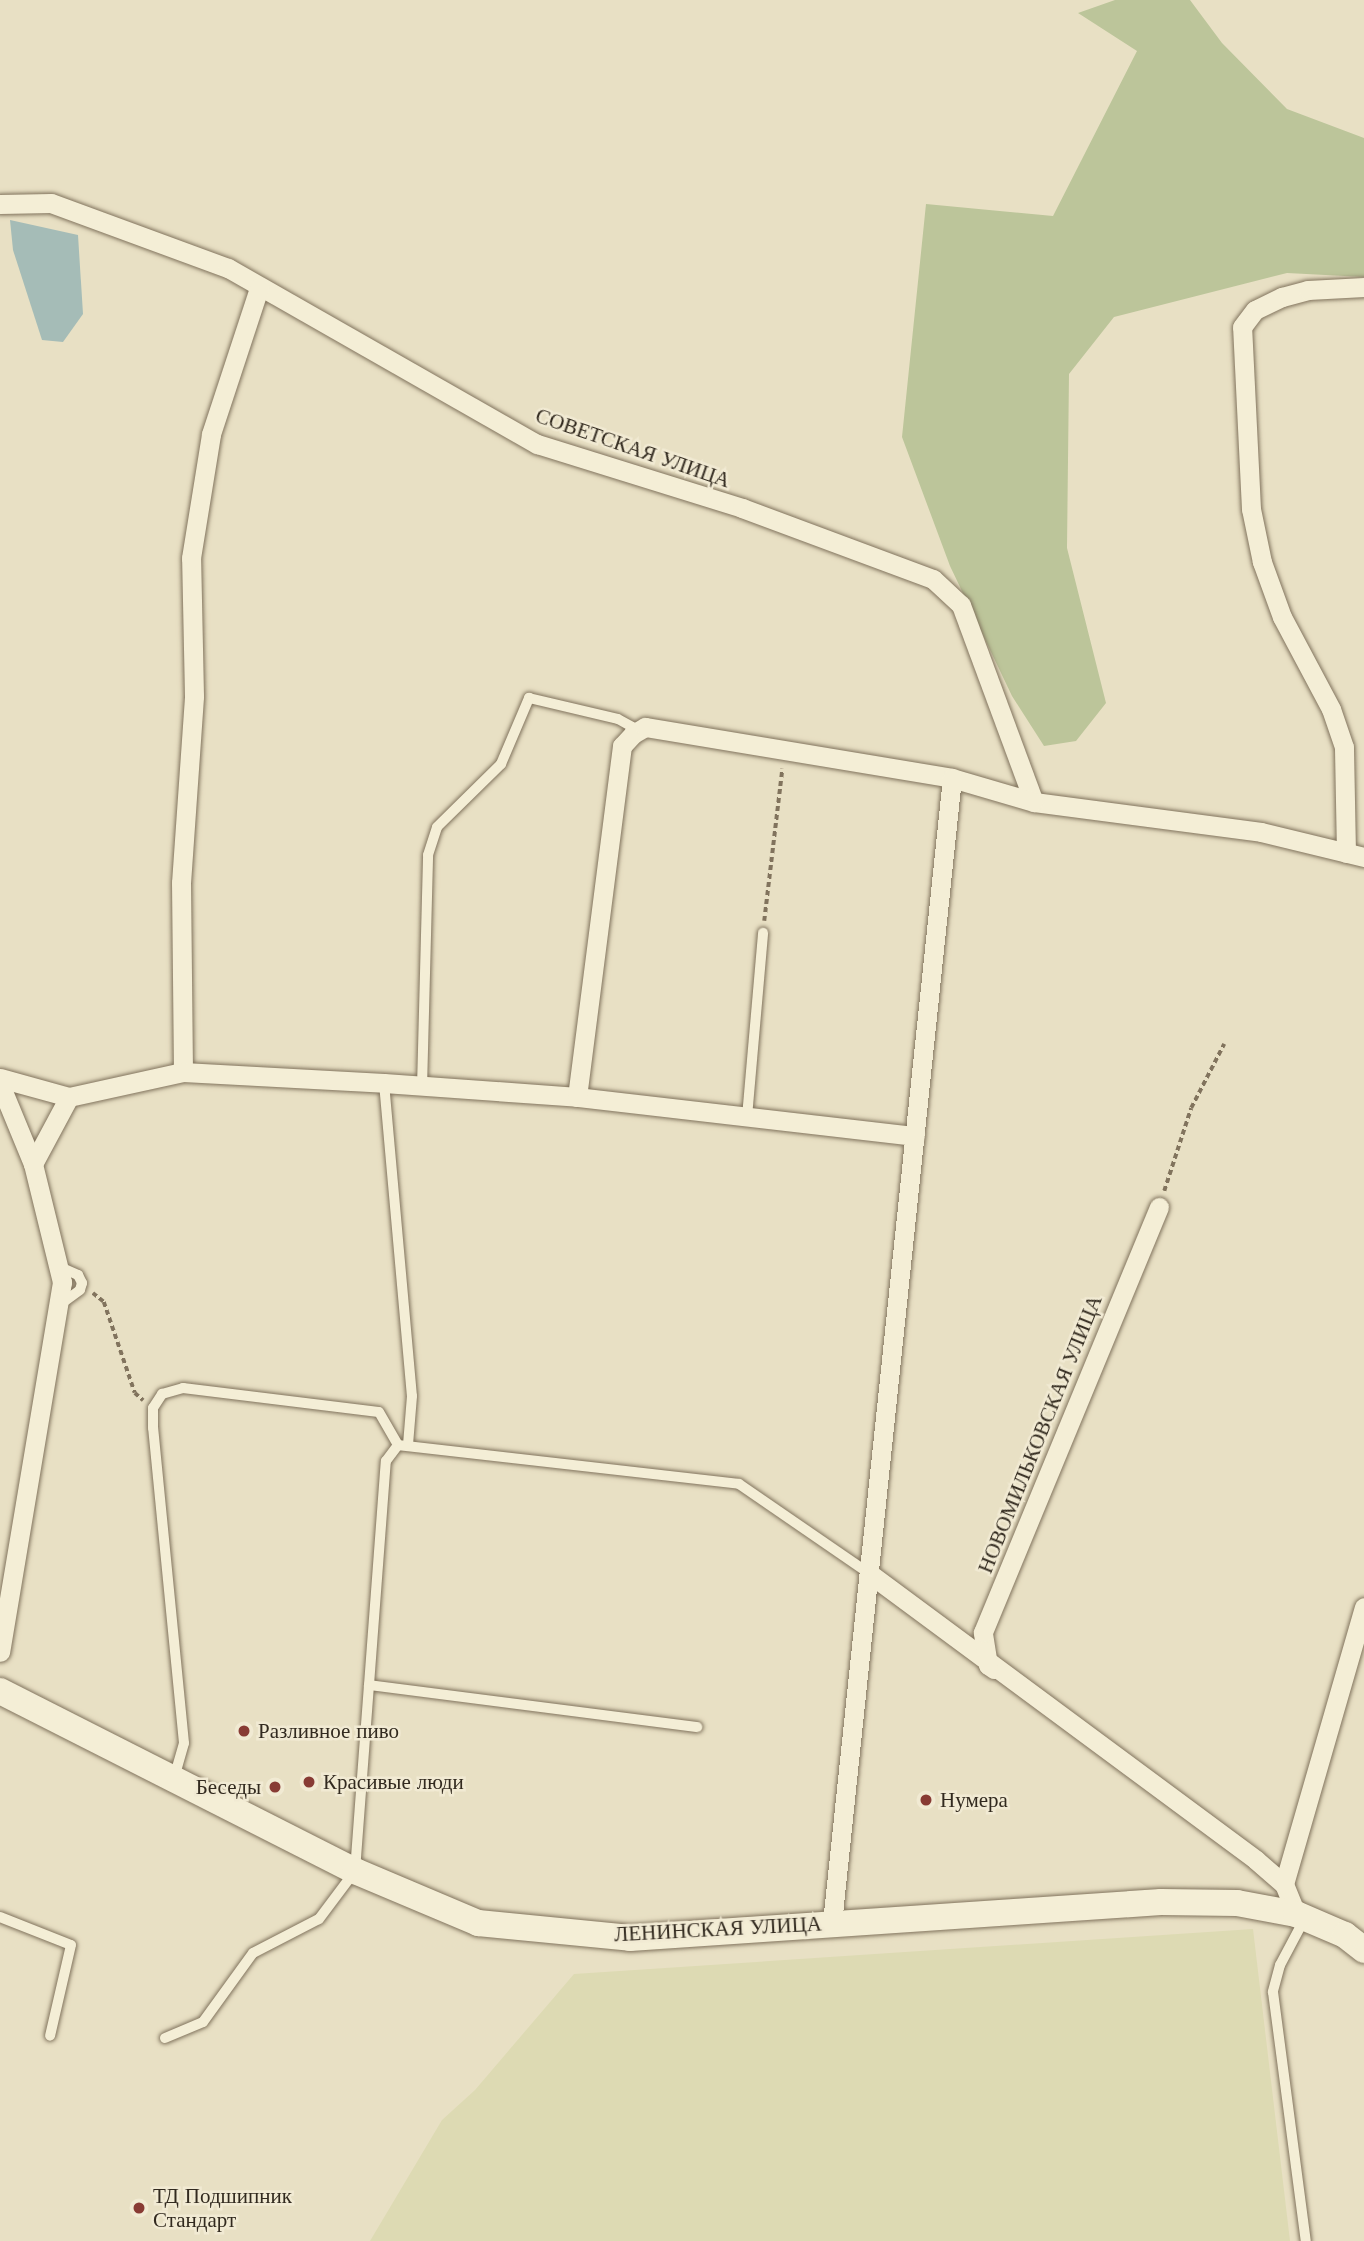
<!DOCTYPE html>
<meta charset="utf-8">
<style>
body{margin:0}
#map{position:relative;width:1364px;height:2241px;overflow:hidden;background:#e8e0c4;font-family:"Libre Baskerville",serif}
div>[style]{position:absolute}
.farmland>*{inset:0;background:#dddab3}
.green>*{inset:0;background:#bcc59a}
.water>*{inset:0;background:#a5bcb7}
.path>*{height:3.5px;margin-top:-1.75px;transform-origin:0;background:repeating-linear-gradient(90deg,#81735d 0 5px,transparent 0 8.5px)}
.roads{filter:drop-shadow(0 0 2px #81735d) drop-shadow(0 0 2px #81735d)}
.lane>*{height:10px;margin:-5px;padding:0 5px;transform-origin:5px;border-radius:5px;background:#f4eed6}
.street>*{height:19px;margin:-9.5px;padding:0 9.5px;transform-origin:9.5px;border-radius:9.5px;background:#f4eed6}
.secondary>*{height:26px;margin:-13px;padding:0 13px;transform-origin:13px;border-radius:13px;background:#f4eed6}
.dots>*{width:19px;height:19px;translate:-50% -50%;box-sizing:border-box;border:4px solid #f1ead3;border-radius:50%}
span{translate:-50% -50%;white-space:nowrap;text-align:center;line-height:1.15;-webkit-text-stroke:5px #f1ead3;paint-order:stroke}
.street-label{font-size:21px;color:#322a1f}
.poi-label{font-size:21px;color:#322a1f}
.left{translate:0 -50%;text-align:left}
.right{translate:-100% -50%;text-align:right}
</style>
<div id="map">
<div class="farmland">
<div style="clip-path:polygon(1253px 1929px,1290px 2241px,370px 2241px,442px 2120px,475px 2090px,574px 1974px)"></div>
</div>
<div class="green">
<div style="clip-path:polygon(1115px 0,1190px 0,1222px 43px,1287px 109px,1364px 138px,1364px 277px,1287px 273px,1114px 317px,1069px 374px,1067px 548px,1106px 703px,1076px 741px,1044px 746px,1012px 696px,950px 566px,902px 437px,926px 204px,1053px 216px,1137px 51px,1078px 13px)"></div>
</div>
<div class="water">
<div style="clip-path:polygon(10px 220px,78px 235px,83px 314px,63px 342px,42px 340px,13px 250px)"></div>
</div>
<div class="path">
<div style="left:764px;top:921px;width:153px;rotate:-83.2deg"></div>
<div style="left:1164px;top:1191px;width:87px;rotate:-72deg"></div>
<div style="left:1191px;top:1108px;width:72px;rotate:-62.7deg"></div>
<div style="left:93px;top:1293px;width:14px;rotate:39deg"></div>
<div style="left:104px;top:1302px;width:96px;rotate:71.2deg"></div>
<div style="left:135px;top:1393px;width:11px;rotate:41deg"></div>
</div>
<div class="roads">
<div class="lane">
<div style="left:384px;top:1083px;width:314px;rotate:84.9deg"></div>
<div style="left:412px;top:1396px;width:49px;rotate:94.7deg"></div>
<div style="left:422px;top:1088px;width:233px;rotate:-88.5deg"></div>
<div style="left:428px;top:855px;width:29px;rotate:-72deg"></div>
<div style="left:437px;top:827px;width:90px;rotate:-44.5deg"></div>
<div style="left:501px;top:764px;width:72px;rotate:-67deg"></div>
<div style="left:529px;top:698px;width:91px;rotate:13.3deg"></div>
<div style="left:618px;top:719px;width:23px;rotate:29deg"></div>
<div style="left:747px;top:1117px;width:185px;rotate:-85deg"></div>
<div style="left:60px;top:1267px;width:20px;rotate:24deg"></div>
<div style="left:78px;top:1275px;width:9px;rotate:63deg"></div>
<div style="left:82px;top:1283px;width:7px;rotate:106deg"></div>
<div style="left:80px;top:1290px;width:22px;rotate:144deg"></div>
<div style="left:369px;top:1685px;width:331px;rotate:7.3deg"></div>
<div style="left:174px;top:1778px;width:36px;rotate:-74deg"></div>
<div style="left:184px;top:1743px;width:317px;rotate:-95.6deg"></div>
<div style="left:153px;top:1428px;width:20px;rotate:-90deg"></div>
<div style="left:153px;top:1408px;width:17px;rotate:-57deg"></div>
<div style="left:162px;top:1394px;width:22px;rotate:-16deg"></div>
<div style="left:183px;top:1388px;width:197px;rotate:7deg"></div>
<div style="left:379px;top:1412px;width:38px;rotate:60deg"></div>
<div style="left:0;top:1917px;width:76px;rotate:21.5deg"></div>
<div style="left:71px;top:1945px;width:93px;rotate:103deg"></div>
<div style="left:1305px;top:1918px;width:53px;rotate:118deg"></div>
<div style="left:1280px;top:1965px;width:28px;rotate:105deg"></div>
<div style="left:1273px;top:1992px;width:251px;rotate:82.5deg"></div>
<div style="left:165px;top:2038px;width:41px;rotate:-22.8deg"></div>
<div style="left:203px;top:2022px;width:85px;rotate:-54.1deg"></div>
<div style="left:253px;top:1953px;width:74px;rotate:-27.3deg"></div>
<div style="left:319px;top:1919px;width:60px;rotate:-53.1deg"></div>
<div style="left:355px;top:1871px;width:411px;rotate:-85.7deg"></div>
<div style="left:386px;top:1461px;width:20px;rotate:-53deg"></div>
<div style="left:398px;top:1445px;width:343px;rotate:6.5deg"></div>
<div style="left:739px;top:1484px;width:159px;rotate:34.5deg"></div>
</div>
<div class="street">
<div style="left:0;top:204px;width:51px;rotate:-1.1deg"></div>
<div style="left:51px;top:203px;width:189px;rotate:20.2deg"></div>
<div style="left:228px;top:268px;width:356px;rotate:29.7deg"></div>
<div style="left:537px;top:444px;width:215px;rotate:17.3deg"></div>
<div style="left:742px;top:508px;width:204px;rotate:20.4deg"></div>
<div style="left:933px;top:579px;width:38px;rotate:43deg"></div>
<div style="left:961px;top:605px;width:210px;rotate:69.7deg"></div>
<div style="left:1034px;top:802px;width:229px;rotate:7.5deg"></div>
<div style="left:1261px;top:832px;width:106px;rotate:13.6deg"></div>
<div style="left:1346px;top:853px;width:106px;rotate:-91.1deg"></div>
<div style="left:1344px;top:747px;width:40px;rotate:-108.9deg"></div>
<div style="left:1331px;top:709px;width:104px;rotate:-118deg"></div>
<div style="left:1282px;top:617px;width:59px;rotate:-110deg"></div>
<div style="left:1262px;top:562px;width:54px;rotate:-101.7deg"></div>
<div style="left:1251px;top:509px;width:182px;rotate:-92.8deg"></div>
<div style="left:1242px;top:327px;width:21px;rotate:-53deg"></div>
<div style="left:1255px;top:310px;width:30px;rotate:-26deg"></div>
<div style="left:1282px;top:297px;width:27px;rotate:-15deg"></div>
<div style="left:1308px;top:290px;width:56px;rotate:-3.1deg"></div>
<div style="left:183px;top:1072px;width:189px;rotate:-90.6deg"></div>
<div style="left:181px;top:883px;width:187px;rotate:-86deg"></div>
<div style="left:194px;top:696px;width:138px;rotate:-91.2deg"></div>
<div style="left:191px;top:558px;width:126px;rotate:-80.8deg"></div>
<div style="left:211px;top:434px;width:154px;rotate:-71.8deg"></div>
<div style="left:0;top:1078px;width:72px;rotate:15.4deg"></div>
<div style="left:69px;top:1097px;width:117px;rotate:-12.4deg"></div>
<div style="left:183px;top:1072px;width:201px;rotate:3.1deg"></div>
<div style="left:384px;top:1083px;width:194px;rotate:4.1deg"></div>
<div style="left:577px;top:1097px;width:340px;rotate:6.6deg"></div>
<div style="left:0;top:1084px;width:87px;rotate:67.6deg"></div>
<div style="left:33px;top:1164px;width:122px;rotate:76.2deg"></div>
<div style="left:62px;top:1282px;width:375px;rotate:99.5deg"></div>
<div style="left:577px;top:1097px;width:354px;rotate:-82.7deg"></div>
<div style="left:622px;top:746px;width:16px;rotate:-47deg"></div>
<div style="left:633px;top:734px;width:14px;rotate:-30deg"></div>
<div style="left:645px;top:727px;width:311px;rotate:9.4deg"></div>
<div style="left:952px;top:778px;width:85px;rotate:16.3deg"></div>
<div style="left:33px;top:1164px;width:76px;rotate:-61.8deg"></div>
<div style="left:870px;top:1574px;width:480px;rotate:36.5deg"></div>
<div style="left:1256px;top:1860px;width:37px;rotate:41deg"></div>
<div style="left:1284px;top:1884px;width:32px;rotate:68deg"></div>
<div style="left:994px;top:1669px;width:7px;rotate:-146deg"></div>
<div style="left:988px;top:1665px;width:33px;rotate:-99deg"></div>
<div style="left:983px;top:1632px;width:460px;rotate:-67.5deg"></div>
<div style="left:1284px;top:1884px;width:288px;rotate:-73.9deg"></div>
<div style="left:832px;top:1923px;width:1151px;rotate:-84.02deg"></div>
</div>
<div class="secondary">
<div style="left:0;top:1691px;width:398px;rotate:26.9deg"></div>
<div style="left:355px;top:1871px;width:134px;rotate:22.9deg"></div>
<div style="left:478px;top:1923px;width:153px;rotate:5.6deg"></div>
<div style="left:630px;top:1938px;width:532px;rotate:-3.88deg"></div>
<div style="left:1161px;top:1902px;width:76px;rotate:0.8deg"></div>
<div style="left:1237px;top:1903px;width:60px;rotate:10.6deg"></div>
<div style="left:1296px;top:1914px;width:53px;rotate:23.2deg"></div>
<div style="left:1345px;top:1935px;width:24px;rotate:38deg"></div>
</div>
</div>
<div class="dots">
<div style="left:244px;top:1731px;background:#883b34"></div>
<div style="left:309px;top:1782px;background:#883b34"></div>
<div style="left:275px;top:1787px;background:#883b34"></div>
<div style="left:926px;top:1800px;background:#883b34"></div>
<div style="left:139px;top:2208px;background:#883b34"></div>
</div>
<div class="street-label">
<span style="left:633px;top:448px;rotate:19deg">СОВЕТСКАЯ УЛИЦА</span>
<span style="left:1040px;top:1434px;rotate:-68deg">НОВОМИЛЬКОВСКАЯ УЛИЦА</span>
<span style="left:718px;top:1929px;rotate:-3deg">ЛЕНИНСКАЯ УЛИЦА</span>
</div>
<div class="poi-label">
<span class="left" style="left:258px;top:1731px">Разливное пиво</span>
<span class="left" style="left:323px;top:1782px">Красивые люди</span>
<span class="right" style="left:261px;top:1787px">Беседы</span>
<span class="left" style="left:940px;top:1800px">Нумера</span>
<span class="left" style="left:153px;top:2208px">ТД Подшипник<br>Стандарт</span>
</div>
</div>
